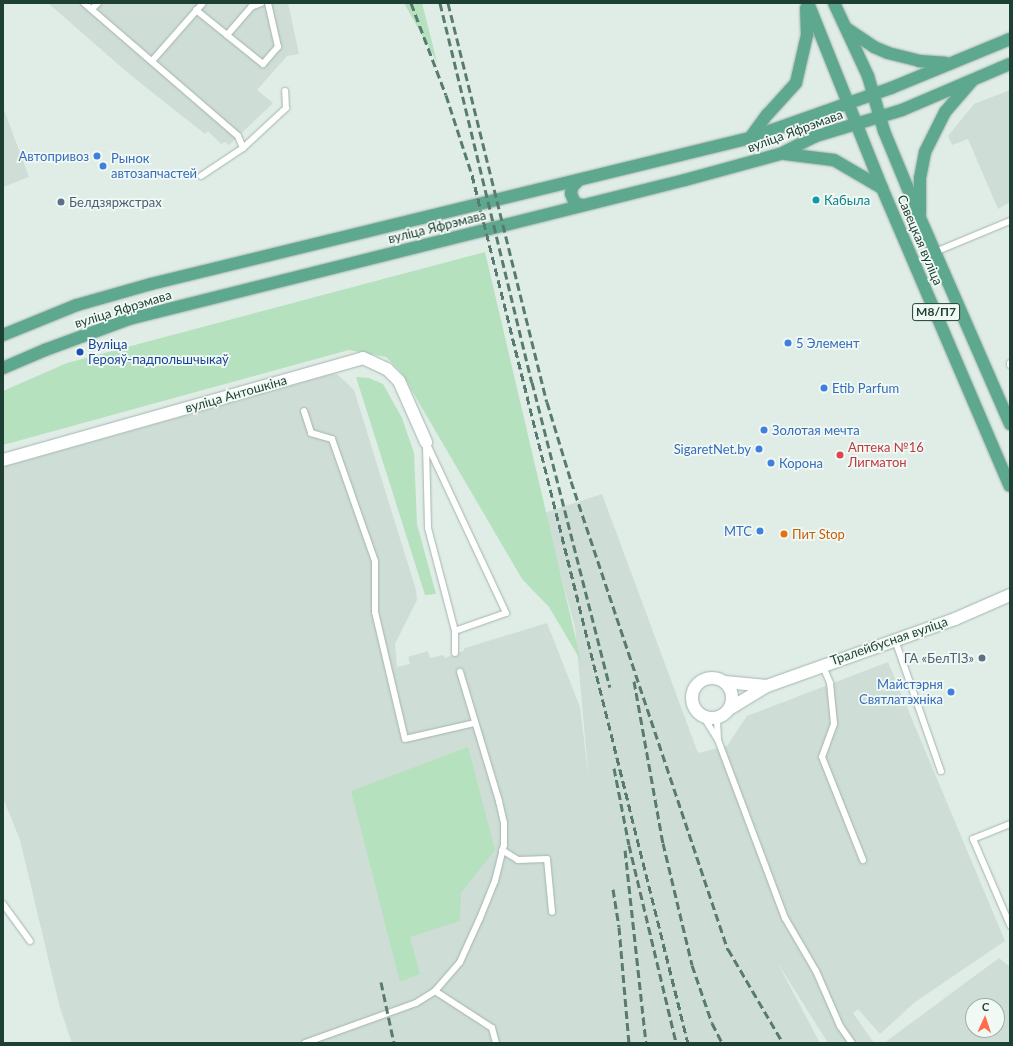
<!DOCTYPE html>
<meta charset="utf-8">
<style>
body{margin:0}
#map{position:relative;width:1013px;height:1046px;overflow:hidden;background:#e0ede6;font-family:Lato,sans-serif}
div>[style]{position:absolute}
.built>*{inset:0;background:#ceddd5}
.green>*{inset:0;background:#b6e1bf}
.roads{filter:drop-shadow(0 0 1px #a2b5ad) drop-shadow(0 0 1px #a2b5ad)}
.lane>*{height:6px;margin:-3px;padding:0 3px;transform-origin:3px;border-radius:3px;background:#fff}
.street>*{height:12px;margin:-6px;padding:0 6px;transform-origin:6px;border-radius:6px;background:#fff}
.street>.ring{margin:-6px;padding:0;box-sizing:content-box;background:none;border:12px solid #fff;border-radius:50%}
.primary>*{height:12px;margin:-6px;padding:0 6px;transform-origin:6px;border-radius:6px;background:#5fa890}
.rail>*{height:3px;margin-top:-1.5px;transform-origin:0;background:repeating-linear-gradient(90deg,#587b70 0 8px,transparent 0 12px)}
.dots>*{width:11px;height:11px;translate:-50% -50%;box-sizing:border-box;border:2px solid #f1f9f4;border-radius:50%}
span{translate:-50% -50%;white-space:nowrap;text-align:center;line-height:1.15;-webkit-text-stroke:3.5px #f1f9f4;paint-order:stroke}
.shield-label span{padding:1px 3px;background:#f1f9f4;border:1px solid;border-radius:3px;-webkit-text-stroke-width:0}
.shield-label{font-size:12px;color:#1e3f34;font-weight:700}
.street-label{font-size:13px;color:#1e3f34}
.shop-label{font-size:13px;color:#366cbe}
.right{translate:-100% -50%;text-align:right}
.left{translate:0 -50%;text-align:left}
.culture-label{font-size:13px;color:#0d838f}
.service-label{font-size:13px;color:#4e5e75}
.transit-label{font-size:13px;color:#164399}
.health-label{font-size:13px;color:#be3a42}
.food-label{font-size:13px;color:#c56008}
.frame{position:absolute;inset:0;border:4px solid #1e3f34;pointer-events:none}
.north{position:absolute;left:965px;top:998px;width:40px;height:40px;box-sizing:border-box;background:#f1f9f4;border:1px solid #9dafa7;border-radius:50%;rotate:3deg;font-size:11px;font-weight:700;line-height:16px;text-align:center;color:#1e3f34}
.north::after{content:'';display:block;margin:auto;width:14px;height:18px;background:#ff6c4b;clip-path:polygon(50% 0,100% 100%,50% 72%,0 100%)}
</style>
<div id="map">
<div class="built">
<div style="clip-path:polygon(48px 3px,288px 3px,299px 54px,287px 56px,257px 90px,273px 103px,229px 145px,225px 142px,221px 144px,208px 131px,205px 134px,128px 73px)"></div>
<div style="clip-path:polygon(1010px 90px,1010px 202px,998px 209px,968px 139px,952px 145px,948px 136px,974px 104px)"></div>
<div style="clip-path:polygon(3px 107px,29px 177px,3px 187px)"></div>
<div style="clip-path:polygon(332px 374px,337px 374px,354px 390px,416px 590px,417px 600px,395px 644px,397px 667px,410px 664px,408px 657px,428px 651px,430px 658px,444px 655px,445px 658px,463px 651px,465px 648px,547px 623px,580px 707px,589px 781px,575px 627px,544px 513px,602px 494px,698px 753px,727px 746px,747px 716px,888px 662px,1005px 941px,915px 1002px,880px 1034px,858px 1009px,853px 1013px,874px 1043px,828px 1043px,777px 962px,820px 1043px,72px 1043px,60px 1008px,20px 840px,3px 798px,3px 467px)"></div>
<div style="clip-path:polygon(evenodd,999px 958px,1010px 967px,1010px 1043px,884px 1043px,999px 958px,973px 1006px,997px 1006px,997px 1030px,973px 1030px,973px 1006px)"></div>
</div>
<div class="green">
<div style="clip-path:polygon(404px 3px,422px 3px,437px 62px)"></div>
<div style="clip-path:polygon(485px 252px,581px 661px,549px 607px,522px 579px,401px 372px,386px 357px,349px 350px,3px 445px,3px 391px,67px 363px)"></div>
<div style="clip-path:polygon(356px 377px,369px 378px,383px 384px,402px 418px,414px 453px,417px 524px,436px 594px,425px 595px)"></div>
<div style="clip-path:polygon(468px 747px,495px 850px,461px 893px,460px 921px,410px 937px,420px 974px,400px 982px,351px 791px)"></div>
</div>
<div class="roads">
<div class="lane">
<div style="left:84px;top:3px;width:203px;rotate:40.8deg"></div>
<div style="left:238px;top:136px;width:13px;rotate:67deg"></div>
<div style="left:92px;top:9px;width:8px;rotate:-45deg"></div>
<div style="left:196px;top:10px;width:86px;rotate:38.9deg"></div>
<div style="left:263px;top:64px;width:23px;rotate:-49deg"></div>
<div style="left:278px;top:47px;width:45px;rotate:-102.8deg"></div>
<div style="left:227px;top:35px;width:37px;rotate:-49deg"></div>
<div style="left:251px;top:7px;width:11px;rotate:-22deg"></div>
<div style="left:152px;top:61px;width:77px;rotate:-48.7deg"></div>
<div style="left:201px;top:176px;width:50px;rotate:-33.7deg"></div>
<div style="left:243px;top:148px;width:59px;rotate:-42.9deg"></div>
<div style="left:286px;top:108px;width:17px;rotate:-93deg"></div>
<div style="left:935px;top:252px;width:81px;rotate:-22.5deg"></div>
<div style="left:1010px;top:363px;width:2px;rotate:90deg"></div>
<div style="left:304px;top:411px;width:23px;rotate:72deg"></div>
<div style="left:311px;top:433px;width:22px;rotate:16deg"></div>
<div style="left:332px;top:439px;width:129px;rotate:70.6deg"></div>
<div style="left:375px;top:561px;width:51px;rotate:90deg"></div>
<div style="left:375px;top:612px;width:130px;rotate:76.7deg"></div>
<div style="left:405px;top:739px;width:72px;rotate:-12.9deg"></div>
<div style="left:426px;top:442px;width:189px;rotate:64.9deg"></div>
<div style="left:506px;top:613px;width:54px;rotate:160.6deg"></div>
<div style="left:426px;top:445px;width:83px;rotate:88.6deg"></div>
<div style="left:428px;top:528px;width:106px;rotate:75.3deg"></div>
<div style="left:455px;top:631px;width:22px;rotate:90deg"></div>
<div style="left:895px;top:640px;width:139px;rotate:70.7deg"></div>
<div style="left:822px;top:664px;width:21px;rotate:67deg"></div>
<div style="left:830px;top:683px;width:41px;rotate:84.4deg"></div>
<div style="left:834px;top:724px;width:35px;rotate:110deg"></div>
<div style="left:822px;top:757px;width:111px;rotate:68.3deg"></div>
<div style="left:703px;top:716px;width:28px;rotate:58deg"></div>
<div style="left:718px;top:740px;width:190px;rotate:69.4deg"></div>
<div style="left:785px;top:918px;width:61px;rotate:59.7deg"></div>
<div style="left:816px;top:971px;width:60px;rotate:66.4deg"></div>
<div style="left:840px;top:1026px;width:21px;rotate:55deg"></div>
<div style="left:718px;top:739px;width:17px;rotate:-93deg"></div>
<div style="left:717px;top:722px;width:8px;rotate:-50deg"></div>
<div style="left:1010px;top:824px;width:40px;rotate:158deg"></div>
<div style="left:973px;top:839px;width:94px;rotate:66.7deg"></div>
<div style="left:502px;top:850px;width:19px;rotate:32deg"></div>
<div style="left:518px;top:860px;width:29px;rotate:-2deg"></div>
<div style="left:547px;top:859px;width:53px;rotate:84.6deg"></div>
<div style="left:3px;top:904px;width:46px;rotate:53.9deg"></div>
<div style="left:435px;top:991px;width:68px;rotate:33deg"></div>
<div style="left:492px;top:1028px;width:16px;rotate:75deg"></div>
<div style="left:305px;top:1043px;width:118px;rotate:-19.8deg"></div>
<div style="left:416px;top:1003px;width:22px;rotate:-32deg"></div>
<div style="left:435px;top:991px;width:38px;rotate:-49deg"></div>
<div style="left:460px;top:962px;width:48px;rotate:-65.6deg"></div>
<div style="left:480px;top:918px;width:40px;rotate:-68deg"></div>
<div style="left:495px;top:881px;width:37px;rotate:-76deg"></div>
<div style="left:504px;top:845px;width:22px;rotate:-90deg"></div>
<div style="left:504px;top:823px;width:23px;rotate:-103deg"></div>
<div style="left:499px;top:801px;width:135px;rotate:-106.8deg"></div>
</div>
<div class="street">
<div style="left:3px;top:460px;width:374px;rotate:-15.8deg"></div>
<div style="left:363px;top:358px;width:26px;rotate:25deg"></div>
<div style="left:387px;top:369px;width:17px;rotate:45deg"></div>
<div style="left:399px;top:381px;width:67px;rotate:66.1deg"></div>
<div class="ring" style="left:692px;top:678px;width:28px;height:28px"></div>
<div style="left:725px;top:682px;width:42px;rotate:5.4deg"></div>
<div style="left:729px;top:709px;width:44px;rotate:-31.2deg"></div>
<div style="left:767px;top:686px;width:200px;rotate:-19.6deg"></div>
<div style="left:955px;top:619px;width:60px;rotate:-23.6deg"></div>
</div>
<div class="primary">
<div style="left:808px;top:3px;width:199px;rotate:68.2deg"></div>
<div style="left:882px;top:188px;width:324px;rotate:66.8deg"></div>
<div style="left:834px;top:3px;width:81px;rotate:65deg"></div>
<div style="left:868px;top:76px;width:57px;rotate:73.8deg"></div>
<div style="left:884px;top:131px;width:94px;rotate:67.5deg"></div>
<div style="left:920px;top:218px;width:225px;rotate:66.4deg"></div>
<div style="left:846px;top:28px;width:34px;rotate:34deg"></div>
<div style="left:874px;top:47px;width:15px;rotate:23deg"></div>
<div style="left:888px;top:53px;width:32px;rotate:14deg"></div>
<div style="left:919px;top:61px;width:26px;rotate:4deg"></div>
<div style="left:750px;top:138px;width:29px;rotate:-54deg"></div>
<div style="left:767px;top:115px;width:43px;rotate:-47.8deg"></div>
<div style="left:796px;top:83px;width:49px;rotate:-77.1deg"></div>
<div style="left:807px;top:35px;width:27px;rotate:-92deg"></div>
<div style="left:785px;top:154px;width:49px;rotate:7deg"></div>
<div style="left:834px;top:160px;width:56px;rotate:30.3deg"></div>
<div style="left:577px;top:182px;width:7px;rotate:135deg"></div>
<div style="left:572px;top:187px;width:7px;rotate:98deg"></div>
<div style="left:571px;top:194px;width:10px;rotate:66deg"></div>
<div style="left:575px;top:203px;width:7px;rotate:16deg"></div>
<div style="left:920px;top:213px;width:35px;rotate:-90deg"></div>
<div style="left:920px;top:178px;width:26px;rotate:-79deg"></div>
<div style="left:925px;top:152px;width:45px;rotate:-63.4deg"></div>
<div style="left:945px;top:112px;width:40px;rotate:-49deg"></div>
<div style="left:3px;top:335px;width:80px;rotate:-22.1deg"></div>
<div style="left:77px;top:305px;width:77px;rotate:-15.8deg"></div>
<div style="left:151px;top:284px;width:617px;rotate:-13.7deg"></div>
<div style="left:750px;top:138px;width:150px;rotate:-19.5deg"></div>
<div style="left:891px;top:88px;width:129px;rotate:-22.4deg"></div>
<div style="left:3px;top:368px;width:46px;rotate:-23.2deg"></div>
<div style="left:45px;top:350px;width:90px;rotate:-20.3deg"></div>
<div style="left:129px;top:319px;width:573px;rotate:-14.04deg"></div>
<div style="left:685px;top:180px;width:98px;rotate:-15.3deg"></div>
<div style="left:780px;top:154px;width:40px;rotate:-26.6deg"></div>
<div style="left:816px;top:136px;width:90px;rotate:-16.8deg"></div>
<div style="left:902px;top:110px;width:117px;rotate:-23.1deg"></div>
</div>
</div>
<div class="rail">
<div style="left:411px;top:3px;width:98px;rotate:69.2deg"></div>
<div style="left:446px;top:95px;width:84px;rotate:72deg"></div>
<div style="left:472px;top:175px;width:894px;rotate:76.03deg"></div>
<div style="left:440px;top:3px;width:390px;rotate:76.4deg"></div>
<div style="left:532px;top:382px;width:315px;rotate:75.7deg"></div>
<div style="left:448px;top:3px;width:411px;rotate:76.1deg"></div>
<div style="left:547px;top:402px;width:83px;rotate:73.1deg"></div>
<div style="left:571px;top:481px;width:494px;rotate:71.5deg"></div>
<div style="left:728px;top:949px;width:109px;rotate:59.7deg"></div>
<div style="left:634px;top:681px;width:165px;rotate:79.9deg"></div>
<div style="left:663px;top:843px;width:125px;rotate:76.6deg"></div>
<div style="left:692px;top:965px;width:61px;rotate:71deg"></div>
<div style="left:712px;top:1023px;width:22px;rotate:63deg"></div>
<div style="left:614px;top:768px;width:78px;rotate:79deg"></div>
<div style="left:629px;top:845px;width:204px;rotate:76.6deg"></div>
<div style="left:625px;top:850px;width:194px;rotate:83.8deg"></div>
<div style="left:613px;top:889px;width:38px;rotate:81deg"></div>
<div style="left:619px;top:927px;width:116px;rotate:85.1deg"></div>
<div style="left:381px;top:982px;width:62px;rotate:78deg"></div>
</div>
<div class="dots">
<div style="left:97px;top:156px;background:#3f7fe0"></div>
<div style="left:103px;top:166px;background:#3f7fe0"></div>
<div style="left:816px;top:200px;background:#0f9aa8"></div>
<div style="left:61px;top:202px;background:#5c6f8a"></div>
<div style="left:788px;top:343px;background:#3f7fe0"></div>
<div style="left:80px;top:352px;background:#1a4fb4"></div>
<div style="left:824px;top:388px;background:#3f7fe0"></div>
<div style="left:764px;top:430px;background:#3f7fe0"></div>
<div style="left:759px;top:449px;background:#3f7fe0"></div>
<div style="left:840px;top:455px;background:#e0444e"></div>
<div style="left:771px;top:463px;background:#3f7fe0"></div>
<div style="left:760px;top:531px;background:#3f7fe0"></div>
<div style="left:784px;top:534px;background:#e8710a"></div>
<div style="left:982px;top:658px;background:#5c6f8a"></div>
<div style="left:951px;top:692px;background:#3f7fe0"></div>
</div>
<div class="shield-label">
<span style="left:936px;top:312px">М8/П7</span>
</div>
<div class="street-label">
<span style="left:795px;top:131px;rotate:-20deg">вуліца Яфрэмава</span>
<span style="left:437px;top:227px;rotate:-14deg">вуліца Яфрэмава</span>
<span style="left:920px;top:240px;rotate:67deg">Савецкая вуліца</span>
<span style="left:123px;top:309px;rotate:-17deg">вуліца Яфрэмава</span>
<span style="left:236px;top:394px;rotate:-16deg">вуліца Антошкіна</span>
<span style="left:889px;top:641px;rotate:-19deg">Тралейбусная вуліца</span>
</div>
<div class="shop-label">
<span class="right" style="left:89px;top:156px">Автопривоз</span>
<span class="left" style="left:111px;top:166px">Рынок<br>автозапчастей</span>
<span class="left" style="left:796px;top:343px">5 Элемент</span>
<span class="left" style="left:832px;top:388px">Etib Parfum</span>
<span class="left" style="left:772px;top:430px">Золотая мечта</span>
<span class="right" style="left:751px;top:449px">SigaretNet.by</span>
<span class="left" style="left:779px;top:463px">Корона</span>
<span class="right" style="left:752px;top:531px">МТС</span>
<span class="right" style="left:943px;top:692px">Майстэрня<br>Святлатэхніка</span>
</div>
<div class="culture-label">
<span class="left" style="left:824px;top:200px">Кабыла</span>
</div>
<div class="service-label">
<span class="left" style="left:69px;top:202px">Белдзяржстрах</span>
<span class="right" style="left:974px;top:658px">ГА «БелТІЗ»</span>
</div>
<div class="transit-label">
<span class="left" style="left:88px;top:352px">Вуліца<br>Герояў-падпольшчыкаў</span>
</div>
<div class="health-label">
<span class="left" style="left:848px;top:455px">Аптека №16<br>Лигматон</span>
</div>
<div class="food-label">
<span class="left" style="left:792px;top:534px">Пит Stop</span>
</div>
<div class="frame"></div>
<div class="north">С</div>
</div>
